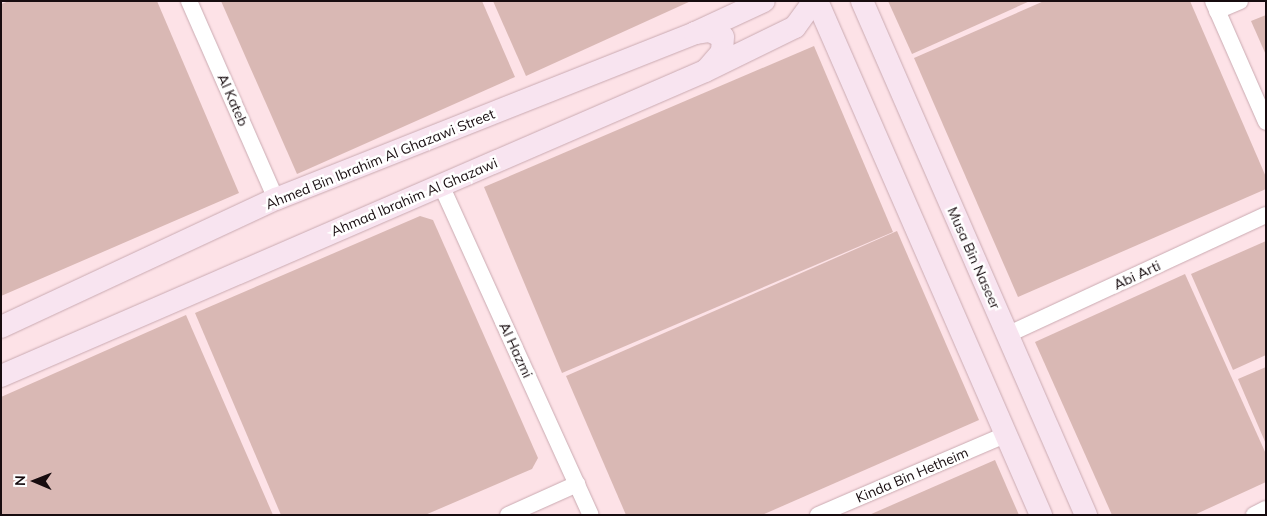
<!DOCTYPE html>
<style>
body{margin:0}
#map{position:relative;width:1267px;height:516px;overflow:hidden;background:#fde2e7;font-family:Mulish,sans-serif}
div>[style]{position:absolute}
.building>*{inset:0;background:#d9b8b4}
.roads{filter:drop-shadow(0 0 1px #caaab1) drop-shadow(0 0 1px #caaab1)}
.street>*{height:16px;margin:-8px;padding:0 8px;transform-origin:8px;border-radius:8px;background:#fff}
.secondary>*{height:22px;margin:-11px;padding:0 11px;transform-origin:11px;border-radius:11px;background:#f8e4f0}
span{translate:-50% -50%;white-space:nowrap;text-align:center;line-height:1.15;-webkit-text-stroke:5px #fff;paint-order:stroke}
.street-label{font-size:14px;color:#170c0f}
.frame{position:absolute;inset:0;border:2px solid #170c0f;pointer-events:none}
.north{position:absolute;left:10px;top:456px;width:50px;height:50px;-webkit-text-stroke:4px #fff;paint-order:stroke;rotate:271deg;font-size:14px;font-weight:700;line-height:20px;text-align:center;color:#170c0f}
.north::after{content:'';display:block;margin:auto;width:18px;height:22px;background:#170c0f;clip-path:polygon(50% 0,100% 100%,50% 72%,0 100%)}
</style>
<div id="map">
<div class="building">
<div style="clip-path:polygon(9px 1px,157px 1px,239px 193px,1px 296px,1px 4px)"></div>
<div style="clip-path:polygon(221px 1px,482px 1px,515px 77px,297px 174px)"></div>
<div style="clip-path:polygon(493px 1px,691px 1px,526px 76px)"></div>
<div style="clip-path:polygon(888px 1px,1030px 1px,912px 54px)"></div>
<div style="clip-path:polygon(1044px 1px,1190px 1px,1266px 177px,1266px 189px,1018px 297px,914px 58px)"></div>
<div style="clip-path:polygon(1266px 15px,1266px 55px,1251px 21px)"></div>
<div style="clip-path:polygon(814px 46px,893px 232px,562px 373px,484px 187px)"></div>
<div style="clip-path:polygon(420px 216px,433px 220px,538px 458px,532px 469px,425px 515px,281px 515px,195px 313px)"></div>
<div style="clip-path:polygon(897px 231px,979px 420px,762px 515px,626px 515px,566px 376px)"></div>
<div style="clip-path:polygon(1266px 241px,1266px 355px,1233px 370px,1191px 274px)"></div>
<div style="clip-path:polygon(1185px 274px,1266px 454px,1266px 482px,1194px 515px,1112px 515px,1035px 342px)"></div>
<div style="clip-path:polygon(186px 315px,273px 515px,1px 515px,1px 397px)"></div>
<div style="clip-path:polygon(1266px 367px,1266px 444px,1238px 379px)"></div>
<div style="clip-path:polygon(995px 460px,1019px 515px,869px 515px)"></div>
</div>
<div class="roads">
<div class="street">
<div style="left:189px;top:1px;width:216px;rotate:66.3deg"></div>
<div style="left:1213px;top:1px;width:132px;rotate:66.3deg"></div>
<div style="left:1217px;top:11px;width:25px;rotate:-23deg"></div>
<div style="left:441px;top:185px;width:362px;rotate:65.6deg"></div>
<div style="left:1007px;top:335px;width:285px;rotate:-24.9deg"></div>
<div style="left:508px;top:515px;width:76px;rotate:-24.2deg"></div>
<div style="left:818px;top:515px;width:203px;rotate:-23.2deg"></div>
<div style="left:1254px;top:515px;width:13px;rotate:-27deg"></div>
</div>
<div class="secondary">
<div style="left:817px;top:1px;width:561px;rotate:66.45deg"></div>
<div style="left:862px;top:1px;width:561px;rotate:66.45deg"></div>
<div style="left:695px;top:33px;width:15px;rotate:-8deg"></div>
<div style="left:710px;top:31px;width:14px;rotate:25deg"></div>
<div style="left:723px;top:37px;width:15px;rotate:94deg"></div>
<div style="left:722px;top:52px;width:23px;rotate:131deg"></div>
<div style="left:1px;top:327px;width:303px;rotate:-25deg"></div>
<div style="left:276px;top:199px;width:451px;rotate:-21.6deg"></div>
<div style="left:695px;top:33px;width:76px;rotate:-24.9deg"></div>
<div style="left:1px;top:376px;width:767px;rotate:-23.42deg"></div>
<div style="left:705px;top:71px;width:100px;rotate:-26.1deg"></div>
<div style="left:795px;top:27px;width:32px;rotate:-54deg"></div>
</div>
</div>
<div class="street-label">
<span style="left:233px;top:100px;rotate:66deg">Al Kateb</span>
<span style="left:380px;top:159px;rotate:-22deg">Ahmed Bin Ibrahim Al Ghazawi Street</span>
<span style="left:414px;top:197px;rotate:-23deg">Ahmad Ibrahim Al Ghazawi</span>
<span style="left:974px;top:258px;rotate:66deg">Musa Bin Naseer</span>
<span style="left:1137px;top:275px;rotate:-25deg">Abi Arti</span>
<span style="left:516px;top:350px;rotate:65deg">Al Hazmi</span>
<span style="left:912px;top:475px;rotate:-23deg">Kinda Bin Hetheim</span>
</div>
<div class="frame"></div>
<div class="north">N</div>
</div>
